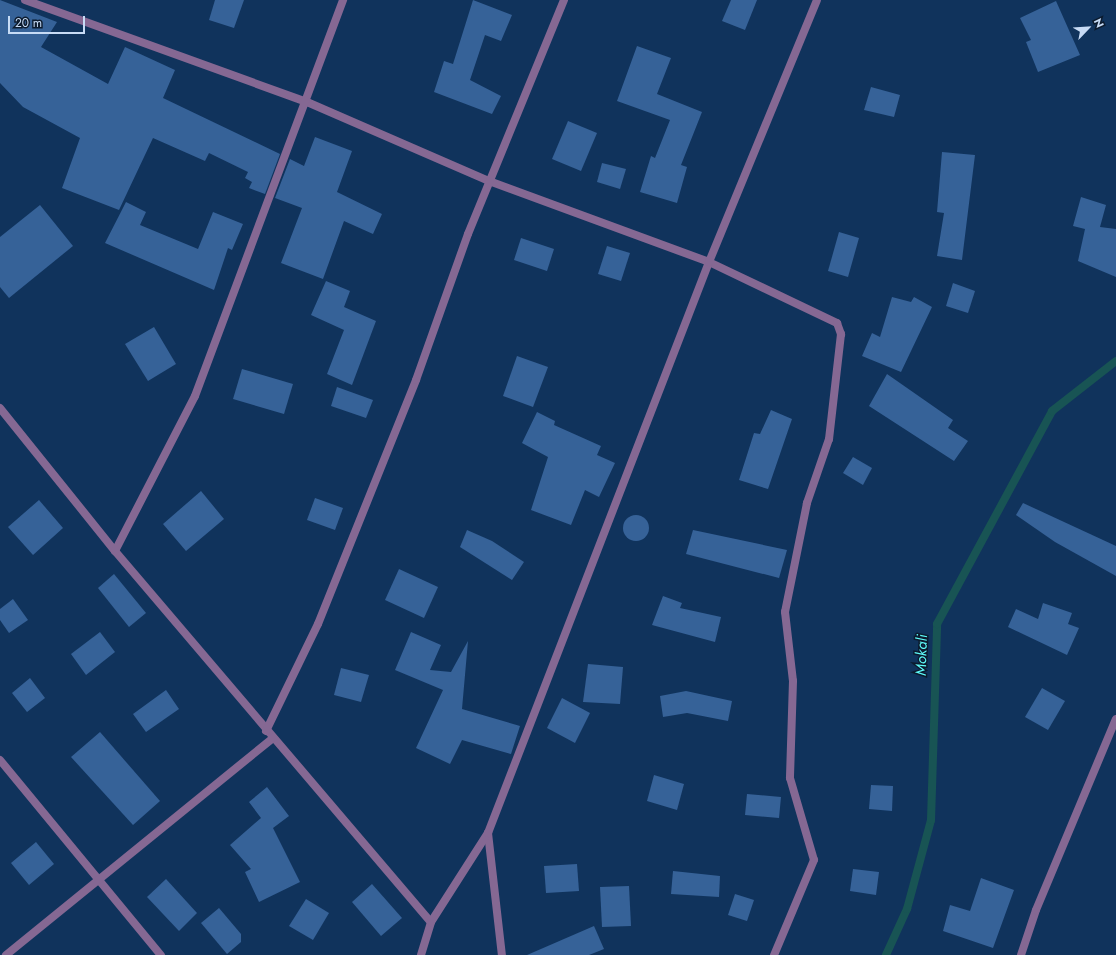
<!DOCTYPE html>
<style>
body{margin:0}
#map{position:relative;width:1116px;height:955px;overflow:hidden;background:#10335c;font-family:Jost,sans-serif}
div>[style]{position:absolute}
.stream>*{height:8px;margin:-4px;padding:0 4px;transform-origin:4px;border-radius:4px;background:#185454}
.building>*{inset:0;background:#366298}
.round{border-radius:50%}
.minor>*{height:8px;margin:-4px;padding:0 4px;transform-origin:4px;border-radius:4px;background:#856893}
span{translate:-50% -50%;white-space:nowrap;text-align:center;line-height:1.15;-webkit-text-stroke:3px #0c1b2e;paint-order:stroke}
.water-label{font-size:15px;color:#5ffcfb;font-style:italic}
.north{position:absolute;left:1068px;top:8px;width:40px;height:40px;-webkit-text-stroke:3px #0c1b2e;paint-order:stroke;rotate:65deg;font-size:11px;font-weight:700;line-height:16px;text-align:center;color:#c7dbf5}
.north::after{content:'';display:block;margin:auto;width:14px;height:18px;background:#c7dbf5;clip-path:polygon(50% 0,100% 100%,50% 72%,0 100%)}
.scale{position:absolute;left:8px;top:16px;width:77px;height:18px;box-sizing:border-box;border:2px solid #c7dbf5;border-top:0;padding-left:5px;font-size:12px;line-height:14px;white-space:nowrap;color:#c7dbf5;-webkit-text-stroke:3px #0c1b2e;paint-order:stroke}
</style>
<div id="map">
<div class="stream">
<div style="left:886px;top:955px;width:51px;rotate:-65.5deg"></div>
<div style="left:907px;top:909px;width:92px;rotate:-74.9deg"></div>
<div style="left:931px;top:820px;width:196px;rotate:-88.2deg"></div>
<div style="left:937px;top:624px;width:242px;rotate:-61.6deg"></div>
<div style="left:1052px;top:411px;width:81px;rotate:-38deg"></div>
</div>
<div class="building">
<div style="clip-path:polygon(0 0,57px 22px,41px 47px,108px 84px,125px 47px,175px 70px,163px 98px,280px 154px,265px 194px,249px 188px,252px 182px,245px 178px,248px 172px,209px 153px,205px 161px,153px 138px,119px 210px,62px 188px,80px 138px,23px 107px,0 83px)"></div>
<div style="clip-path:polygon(215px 0,244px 0,234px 28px,209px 20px)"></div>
<div style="clip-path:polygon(473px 0,512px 15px,501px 41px,485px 35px,470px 80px,501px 96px,492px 114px,434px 92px,444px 61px,453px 64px)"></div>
<div style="clip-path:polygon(731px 0,757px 0,745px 30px,722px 21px)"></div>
<div style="clip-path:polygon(1056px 1px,1080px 55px,1038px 72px,1026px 42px,1031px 40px,1020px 18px)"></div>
<div style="clip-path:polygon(637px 46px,671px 58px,657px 94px,702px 112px,681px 165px,687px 167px,677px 203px,640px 192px,651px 156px,655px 158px,670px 120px,617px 101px)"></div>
<div style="clip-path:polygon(871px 87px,900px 95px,894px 117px,864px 110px)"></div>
<div style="clip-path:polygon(568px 121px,597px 133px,581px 171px,552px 159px)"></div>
<div style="clip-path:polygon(315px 137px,352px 151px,337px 192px,382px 214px,373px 234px,344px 221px,323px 279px,281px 263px,302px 208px,275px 198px,290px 159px,304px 166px)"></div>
<div style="clip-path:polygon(942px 152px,975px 155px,962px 260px,937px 256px,944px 213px,937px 212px)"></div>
<div style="clip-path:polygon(602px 163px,626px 169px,620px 189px,597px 182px)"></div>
<div style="clip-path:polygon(1081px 197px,1106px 205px,1100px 227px,1116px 229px,1116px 277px,1078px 261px,1085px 229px,1073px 226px)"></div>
<div style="clip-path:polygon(126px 202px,146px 212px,140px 225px,198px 249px,213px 212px,243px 224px,232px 250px,228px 248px,214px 290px,105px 243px)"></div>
<div style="clip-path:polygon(40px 205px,73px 246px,9px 298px,0 287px,0 237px)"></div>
<div style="clip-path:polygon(839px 232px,859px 238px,848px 277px,828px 271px)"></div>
<div style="clip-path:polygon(521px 238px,554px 249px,547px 271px,514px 260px)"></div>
<div style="clip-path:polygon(607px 246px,630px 253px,621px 281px,598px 274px)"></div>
<div style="clip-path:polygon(326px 281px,350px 291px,344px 307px,376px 321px,352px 385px,327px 374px,344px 330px,311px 315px)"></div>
<div style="clip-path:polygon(953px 283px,975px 291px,968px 313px,946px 306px)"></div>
<div style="clip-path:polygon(892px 297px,911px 302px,914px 297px,932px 307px,901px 372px,862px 356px,872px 333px,880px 337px)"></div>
<div style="clip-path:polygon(154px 327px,176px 364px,148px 381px,125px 344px)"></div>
<div style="clip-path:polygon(517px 356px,548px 367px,533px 407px,503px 396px)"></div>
<div style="clip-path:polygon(242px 369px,293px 384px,284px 414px,233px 399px)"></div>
<div style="clip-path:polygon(887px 374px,953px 420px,948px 428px,968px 441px,954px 461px,869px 406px)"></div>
<div style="clip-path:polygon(337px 387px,373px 400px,366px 418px,331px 406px)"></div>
<div style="clip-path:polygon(771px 410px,792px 419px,768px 489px,739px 480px,754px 433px,760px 434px)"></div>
<div style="clip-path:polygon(537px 412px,555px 421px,554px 425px,601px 446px,597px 455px,615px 463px,599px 497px,585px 490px,571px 525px,531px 510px,548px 457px,522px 443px)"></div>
<div style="clip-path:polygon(853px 457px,872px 468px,863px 485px,843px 473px)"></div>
<div style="clip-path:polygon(201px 491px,224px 519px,186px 551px,163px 524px)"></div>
<div style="clip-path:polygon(315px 498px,343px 508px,335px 530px,307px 520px)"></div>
<div style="clip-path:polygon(39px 500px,63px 528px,33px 555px,8px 527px)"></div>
<div style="clip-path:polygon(1023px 503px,1116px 546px,1116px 576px,1055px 542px,1016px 515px)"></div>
<div class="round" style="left:623px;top:515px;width:26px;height:26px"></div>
<div style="clip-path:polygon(467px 530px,492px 541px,524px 562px,512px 580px,460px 547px)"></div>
<div style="clip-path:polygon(693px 530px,787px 550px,779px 578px,686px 554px)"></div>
<div style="clip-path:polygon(399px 569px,438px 587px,424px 618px,385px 600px)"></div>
<div style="clip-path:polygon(114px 574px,146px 613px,129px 627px,98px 588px)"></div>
<div style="clip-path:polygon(663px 596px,682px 603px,680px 608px,721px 617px,715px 642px,652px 625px)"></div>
<div style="clip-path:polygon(13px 599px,28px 620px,9px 633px,0 620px,0 609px)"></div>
<div style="clip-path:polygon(1043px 603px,1072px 613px,1068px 624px,1079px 628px,1067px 655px,1008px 627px,1016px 609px,1038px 619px)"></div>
<div style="clip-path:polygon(100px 632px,115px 652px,86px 675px,71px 654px)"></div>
<div style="clip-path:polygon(411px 632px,441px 645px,430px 670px,451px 672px,468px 641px,462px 709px,520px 726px,511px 754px,462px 740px,450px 764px,416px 748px,443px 690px,395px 670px)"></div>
<div style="clip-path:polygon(588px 664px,623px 667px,620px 704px,583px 702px)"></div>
<div style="clip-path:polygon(341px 668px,369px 675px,361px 702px,334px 695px)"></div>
<div style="clip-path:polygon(30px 678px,45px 698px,27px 712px,12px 693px)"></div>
<div style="clip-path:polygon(1042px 688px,1065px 701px,1048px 730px,1025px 717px)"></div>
<div style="clip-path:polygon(166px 690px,179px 709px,146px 732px,133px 714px)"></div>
<div style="clip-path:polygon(686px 691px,732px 701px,728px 721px,687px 713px,663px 717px,660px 696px)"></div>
<div style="clip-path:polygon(562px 698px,590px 713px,575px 743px,547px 728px)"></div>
<div style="clip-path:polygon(100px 732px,160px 801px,133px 825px,71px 757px)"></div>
<div style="clip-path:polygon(654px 775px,684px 784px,677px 810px,647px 801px)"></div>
<div style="clip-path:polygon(871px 785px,893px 786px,892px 811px,869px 809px)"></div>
<div style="clip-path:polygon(267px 787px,289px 816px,273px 828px,300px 882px,259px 902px,245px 872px,251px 869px,230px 845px,261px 818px,249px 802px)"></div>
<div style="clip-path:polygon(747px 794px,781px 797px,779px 818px,745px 815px)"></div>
<div style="clip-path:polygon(36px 842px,54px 864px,29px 885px,11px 863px)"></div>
<div style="clip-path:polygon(577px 864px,579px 891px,546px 893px,544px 866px)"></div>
<div style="clip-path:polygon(853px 869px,879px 872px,876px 895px,850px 891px)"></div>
<div style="clip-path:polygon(673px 871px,720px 876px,719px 897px,671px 894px)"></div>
<div style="clip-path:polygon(981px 878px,1014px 890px,993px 948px,943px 931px,950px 905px,970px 911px)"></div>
<div style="clip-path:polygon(166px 879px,197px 913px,179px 931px,147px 897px)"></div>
<div style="clip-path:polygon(372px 884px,402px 918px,381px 936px,352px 902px)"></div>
<div style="clip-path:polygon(629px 886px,631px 926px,602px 927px,600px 887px)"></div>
<div style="clip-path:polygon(735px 894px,754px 900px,747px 921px,728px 915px)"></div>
<div style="clip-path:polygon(306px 899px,329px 913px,313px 940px,289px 926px)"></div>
<div style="clip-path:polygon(219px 908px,241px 934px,241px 942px,227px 954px,201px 923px)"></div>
<div style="clip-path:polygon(594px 926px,604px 949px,589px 955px,527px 955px)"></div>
</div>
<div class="minor">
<div style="left:25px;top:0;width:300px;rotate:19.9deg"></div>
<div style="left:307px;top:102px;width:198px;rotate:23.5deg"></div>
<div style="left:489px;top:181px;width:234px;rotate:20.2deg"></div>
<div style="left:709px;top:262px;width:142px;rotate:25.5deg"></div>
<div style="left:837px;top:323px;width:12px;rotate:70deg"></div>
<div style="left:841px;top:334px;width:106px;rotate:96.5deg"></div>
<div style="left:829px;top:439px;width:68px;rotate:109deg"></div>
<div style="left:807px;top:503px;width:111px;rotate:101.4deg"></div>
<div style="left:785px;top:612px;width:69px;rotate:83.4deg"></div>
<div style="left:793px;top:681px;width:97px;rotate:91.8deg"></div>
<div style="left:790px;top:778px;width:85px;rotate:73.7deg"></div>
<div style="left:814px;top:860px;width:103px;rotate:112.8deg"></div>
<div style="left:0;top:408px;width:184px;rotate:51.2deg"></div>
<div style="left:115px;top:551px;width:487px;rotate:49.6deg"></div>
<div style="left:115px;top:551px;width:174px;rotate:-62.7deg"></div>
<div style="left:195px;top:396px;width:423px;rotate:-69.5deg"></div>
<div style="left:266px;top:731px;width:119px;rotate:-64.1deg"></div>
<div style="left:318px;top:624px;width:263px;rotate:-68.1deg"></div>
<div style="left:416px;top:380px;width:155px;rotate:-70.4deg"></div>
<div style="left:468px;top:234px;width:253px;rotate:-67.7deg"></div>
<div style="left:0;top:760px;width:253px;rotate:50.5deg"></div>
<div style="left:488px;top:833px;width:123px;rotate:83.5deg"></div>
<div style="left:6px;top:955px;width:344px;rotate:-39.1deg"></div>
<div style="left:421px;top:955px;width:34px;rotate:-73deg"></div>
<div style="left:431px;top:922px;width:106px;rotate:-57.4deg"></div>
<div style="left:488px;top:833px;width:612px;rotate:-68.84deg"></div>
<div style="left:709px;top:262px;width:283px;rotate:-67.6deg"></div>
<div style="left:1021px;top:955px;width:47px;rotate:-71.6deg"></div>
<div style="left:1036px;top:910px;width:207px;rotate:-67.3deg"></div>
</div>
<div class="water-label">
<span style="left:922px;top:655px;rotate:-88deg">Mokali</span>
</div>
<div class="north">N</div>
<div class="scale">20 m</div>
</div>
